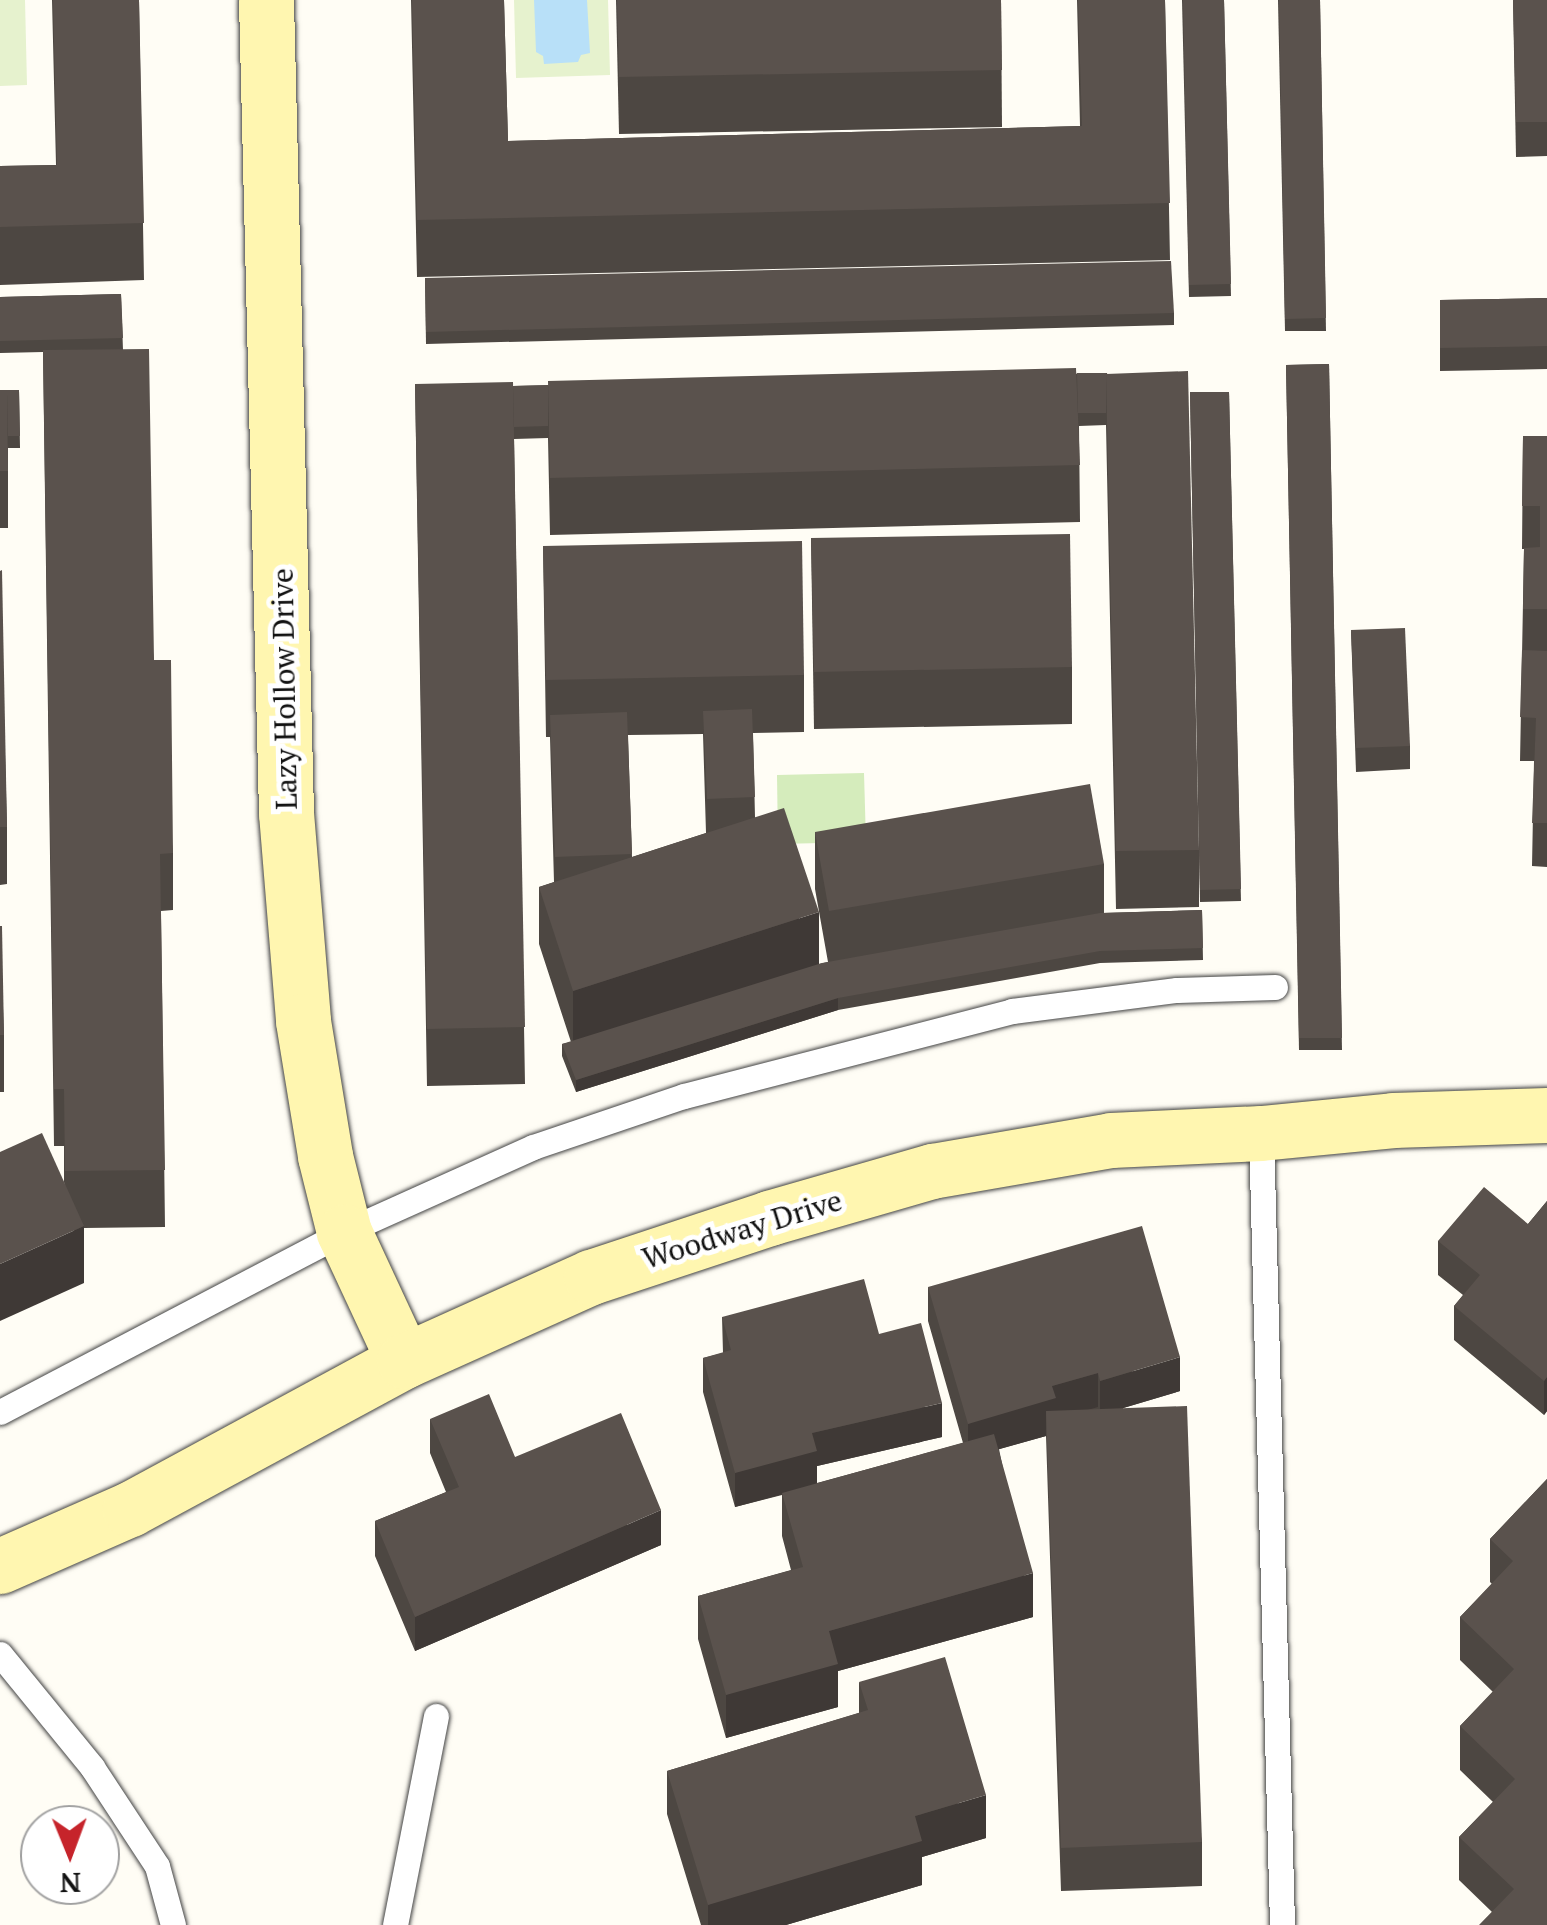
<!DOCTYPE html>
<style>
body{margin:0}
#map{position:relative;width:1547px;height:1925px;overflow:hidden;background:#fffdf5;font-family:"PT Serif",serif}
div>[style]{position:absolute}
.green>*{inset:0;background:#d5ecbc}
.pitch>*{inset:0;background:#e6f2ce}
.water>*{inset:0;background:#b8e0f8}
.roads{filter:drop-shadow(0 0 2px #444) drop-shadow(0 0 2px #444)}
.lane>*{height:25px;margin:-12.5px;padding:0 12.5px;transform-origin:12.5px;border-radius:12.5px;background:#fff}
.secondary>*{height:55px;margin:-27.5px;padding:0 27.5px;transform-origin:27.5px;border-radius:27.5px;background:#fff6b0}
.wall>*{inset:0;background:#4d4742}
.shaded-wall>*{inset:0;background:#3f3936}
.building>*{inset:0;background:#5a524d}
span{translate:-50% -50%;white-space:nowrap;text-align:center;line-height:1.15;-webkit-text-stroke:10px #fff;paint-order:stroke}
.street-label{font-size:30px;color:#111}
.north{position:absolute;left:20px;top:1805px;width:100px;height:100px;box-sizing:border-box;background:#fff;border:2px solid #a0a0a0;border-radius:50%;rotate:179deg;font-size:28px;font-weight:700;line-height:40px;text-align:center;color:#111}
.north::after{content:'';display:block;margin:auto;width:35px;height:45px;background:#c6242b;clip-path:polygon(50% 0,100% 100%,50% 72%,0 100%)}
</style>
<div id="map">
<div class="green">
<div style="clip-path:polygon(864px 773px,866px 842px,778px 844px,777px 775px)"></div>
</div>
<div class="pitch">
<div style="clip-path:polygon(0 0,25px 0,27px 85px,0 86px)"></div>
<div style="clip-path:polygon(514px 0,608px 0,610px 75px,516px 78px)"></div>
</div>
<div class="water">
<div style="clip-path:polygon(534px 0,587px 0,590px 53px,581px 55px,578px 62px,544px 64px,543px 56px,536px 52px)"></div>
</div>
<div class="roads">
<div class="lane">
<div style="left:1261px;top:1133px;width:792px;rotate:88.48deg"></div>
<div style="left:0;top:1412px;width:388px;rotate:-27.6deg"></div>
<div style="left:344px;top:1232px;width:207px;rotate:-24.2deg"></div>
<div style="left:533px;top:1147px;width:159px;rotate:-18.7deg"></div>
<div style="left:684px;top:1096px;width:339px;rotate:-14.5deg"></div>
<div style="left:1012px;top:1011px;width:166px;rotate:-7.3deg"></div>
<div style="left:1177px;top:990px;width:98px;rotate:-1.8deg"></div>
<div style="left:0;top:1654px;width:146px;rotate:50.8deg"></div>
<div style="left:92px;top:1767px;width:118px;rotate:56.7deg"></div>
<div style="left:157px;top:1866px;width:61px;rotate:74.8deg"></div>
<div style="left:395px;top:1925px;width:213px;rotate:-78.9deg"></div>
</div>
<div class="secondary">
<div style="left:266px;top:0;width:813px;rotate:88.59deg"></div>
<div style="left:286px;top:813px;width:209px;rotate:85.3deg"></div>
<div style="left:303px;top:1021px;width:137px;rotate:80.7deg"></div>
<div style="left:325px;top:1156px;width:78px;rotate:76deg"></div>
<div style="left:344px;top:1232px;width:142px;rotate:65.1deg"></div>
<div style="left:0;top:1566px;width:142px;rotate:-23.7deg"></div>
<div style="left:130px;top:1509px;width:311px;rotate:-28.4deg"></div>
<div style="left:404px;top:1361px;width:205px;rotate:-24.2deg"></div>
<div style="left:591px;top:1277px;width:188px;rotate:-18.3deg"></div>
<div style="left:769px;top:1218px;width:170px;rotate:-16.1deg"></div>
<div style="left:932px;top:1171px;width:182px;rotate:-9.8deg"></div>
<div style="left:1111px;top:1140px;width:150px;rotate:-2.7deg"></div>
<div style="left:1261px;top:1133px;width:133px;rotate:-5.6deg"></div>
<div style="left:1393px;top:1120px;width:154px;rotate:-1.9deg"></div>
</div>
</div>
<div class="wall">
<div style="clip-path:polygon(52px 0,139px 0,144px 280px,0 285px,0 166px,56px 165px)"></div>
<div style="clip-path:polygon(411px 0,504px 0,508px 141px,1080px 126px,1077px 0,1165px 0,1170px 260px,417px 277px)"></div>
<div style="clip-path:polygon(616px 0,1001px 0,1002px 127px,619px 134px)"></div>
<div style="clip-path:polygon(1182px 0,1224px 0,1231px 296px,1189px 297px)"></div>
<div style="clip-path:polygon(1278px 0,1320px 0,1326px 331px,1285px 331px)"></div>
<div style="clip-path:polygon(1513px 0,1547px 0,1547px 156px,1516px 157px)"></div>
<div style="clip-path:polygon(425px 278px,1174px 313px,1174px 325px,426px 344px)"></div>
<div style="clip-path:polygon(121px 294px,123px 350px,173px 853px,173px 910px,161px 911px,165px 1227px,84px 1228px,84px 1283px,64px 1182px,64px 1146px,54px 1146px,43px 352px,0 353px,0 297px)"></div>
<div style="clip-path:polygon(1547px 298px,1547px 369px,1440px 371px,1440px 300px)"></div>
<div style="clip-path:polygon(1329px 364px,1342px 1050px,1299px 1050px,1286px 365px)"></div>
<div style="clip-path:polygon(1107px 373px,1199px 850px,1199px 907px,1116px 909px,1106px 425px,1079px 426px,1080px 522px,550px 535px,548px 438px,514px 439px,525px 1084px,427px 1086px,415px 384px,513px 386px)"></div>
<div style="clip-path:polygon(0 390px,19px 390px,20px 448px,8px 448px,8px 528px,0 528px)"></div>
<div style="clip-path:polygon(1190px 392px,1229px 392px,1241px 901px,1200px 902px)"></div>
<div style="clip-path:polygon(1523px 436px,1547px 436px,1547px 867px,1532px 866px,1534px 761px,1520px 761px,1524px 549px,1522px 549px)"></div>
<div style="clip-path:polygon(811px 538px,1072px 667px,1072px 724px,814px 729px)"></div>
<div style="clip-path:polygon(evenodd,543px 546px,804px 675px,804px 732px,753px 733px,755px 817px,819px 964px,828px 962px,815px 889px,815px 832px,1104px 864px,1104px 913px,1202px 910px,1203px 960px,1100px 963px,838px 1010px,576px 1092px,562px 1056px,562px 1044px,571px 1042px,539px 944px,539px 887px,554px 882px,550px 737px,546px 737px,543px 546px,703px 734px,706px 833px,632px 857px,628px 735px,703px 734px)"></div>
<div style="clip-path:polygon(0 571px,7px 827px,7px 884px,0 885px)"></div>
<div style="clip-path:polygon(1351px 630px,1410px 746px,1410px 769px,1356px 772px)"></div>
<div style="clip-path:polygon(0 926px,4px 1035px,4px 1092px,0 1092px)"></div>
<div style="clip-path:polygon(1547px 1201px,1547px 1411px,1544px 1415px,1454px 1340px,1454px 1306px,1463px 1295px,1438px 1275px,1438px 1241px,1528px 1224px)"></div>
<div style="clip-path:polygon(928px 1287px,1180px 1391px,1123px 1408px,1202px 1842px,1202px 1886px,1061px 1891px,1046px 1436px,999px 1449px,1033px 1617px,838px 1671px,838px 1707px,726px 1738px,698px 1639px,698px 1596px,791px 1570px,782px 1536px,782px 1495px,735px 1507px,703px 1392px,703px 1358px,723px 1353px,722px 1317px,879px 1334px,942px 1437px,817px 1466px,817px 1483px,963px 1443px,928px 1321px)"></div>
<div style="clip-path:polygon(430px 1419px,515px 1457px,661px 1545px,415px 1651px,375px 1556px,375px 1521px,446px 1492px,430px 1453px)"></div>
<div style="clip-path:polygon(1547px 1479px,1547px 1925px,1492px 1912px,1459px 1880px,1459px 1837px,1493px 1802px,1460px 1770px,1460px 1726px,1493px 1692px,1460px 1660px,1460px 1617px,1492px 1584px,1490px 1582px,1490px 1539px)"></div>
<div style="clip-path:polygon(859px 1682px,986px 1838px,922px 1857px,922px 1885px,786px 1925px,701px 1925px,667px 1814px,667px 1771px,859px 1713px)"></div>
</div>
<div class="shaded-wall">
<div style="clip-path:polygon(819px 912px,819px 969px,573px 1049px,573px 991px)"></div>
<div style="clip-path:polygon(838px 998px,838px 1010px,576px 1092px,576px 1080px)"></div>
<div style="clip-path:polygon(84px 1226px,84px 1283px,0 1321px,0 1264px)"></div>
<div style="clip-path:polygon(1180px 1357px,1180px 1391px,1100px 1415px,1100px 1381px)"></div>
<div style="clip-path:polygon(1098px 1373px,1098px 1407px,1056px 1419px,1046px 1411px,1046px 1436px,968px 1458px,968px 1424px,1052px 1386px)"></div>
<div style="clip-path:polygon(1547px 1377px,1547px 1411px,1544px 1415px,1544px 1381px)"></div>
<div style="clip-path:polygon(942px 1403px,942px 1437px,817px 1466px,817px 1485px,735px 1507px,735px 1473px,812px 1433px)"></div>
<div style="clip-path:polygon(661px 1510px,661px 1545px,415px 1651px,415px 1617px)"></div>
<div style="clip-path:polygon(1033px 1573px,1033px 1617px,838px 1671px,838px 1707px,726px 1738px,726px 1695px,829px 1631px)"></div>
<div style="clip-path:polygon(986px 1795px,986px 1838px,922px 1857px,922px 1885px,786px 1925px,708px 1925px,708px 1905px,915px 1816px)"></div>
</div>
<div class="building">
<div style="clip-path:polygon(53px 0,139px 0,144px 223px,0 227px,0 166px,57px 165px)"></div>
<div style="clip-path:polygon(412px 0,504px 0,508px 141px,1082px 126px,1078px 0,1165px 0,1170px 203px,417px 220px)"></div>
<div style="clip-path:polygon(617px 0,1001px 0,1002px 70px,619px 77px)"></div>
<div style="clip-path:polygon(1183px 0,1224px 0,1231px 284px,1189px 285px)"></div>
<div style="clip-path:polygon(1279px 0,1320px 0,1326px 318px,1285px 319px)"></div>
<div style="clip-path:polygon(1513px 0,1547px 0,1547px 122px,1516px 122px)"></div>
<div style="clip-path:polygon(1171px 261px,1174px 313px,426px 332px,425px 278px)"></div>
<div style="clip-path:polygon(121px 294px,123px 338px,0 341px,0 297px)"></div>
<div style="clip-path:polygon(1547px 298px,1547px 346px,1440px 348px,1440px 300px)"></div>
<div style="clip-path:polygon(149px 349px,154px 660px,171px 660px,173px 853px,160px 854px,165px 1170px,65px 1171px,64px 1089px,54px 1089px,43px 350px)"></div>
<div style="clip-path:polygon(1329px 364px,1342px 1038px,1299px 1038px,1286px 365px)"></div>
<div style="clip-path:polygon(1076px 368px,1080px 465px,550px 478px,548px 381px)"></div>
<div style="clip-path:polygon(1188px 371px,1199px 850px,1116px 851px,1106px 374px)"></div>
<div style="clip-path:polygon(1077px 373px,1107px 373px,1106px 374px,1106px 413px,1078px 413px)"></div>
<div style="clip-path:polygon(513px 382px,525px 1027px,427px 1029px,415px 384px)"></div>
<div style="clip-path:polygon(548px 385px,548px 426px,514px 427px,513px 386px)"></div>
<div style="clip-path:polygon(0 390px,19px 390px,20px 436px,8px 436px,7px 394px,0 394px)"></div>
<div style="clip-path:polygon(1190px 392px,1229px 392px,1241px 889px,1200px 890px)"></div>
<div style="clip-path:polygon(0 394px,7px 394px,8px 471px,0 471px)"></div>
<div style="clip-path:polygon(1523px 436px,1547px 436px,1547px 609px,1523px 609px,1524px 548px,1540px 547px,1540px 506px,1522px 506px)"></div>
<div style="clip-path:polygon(1070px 534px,1072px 667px,814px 672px,811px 538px)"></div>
<div style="clip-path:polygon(802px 541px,804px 675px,546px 680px,543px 546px)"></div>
<div style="clip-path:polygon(2px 570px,7px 827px,0 827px,0 571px)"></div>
<div style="clip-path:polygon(1405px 628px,1410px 746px,1356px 748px,1351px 630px)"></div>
<div style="clip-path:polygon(1522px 650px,1547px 651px,1547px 823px,1532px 823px,1536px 718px,1520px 717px)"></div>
<div style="clip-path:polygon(752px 709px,755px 797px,707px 799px,703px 711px)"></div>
<div style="clip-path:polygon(627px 712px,632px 854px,555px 857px,550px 715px)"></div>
<div style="clip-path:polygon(1090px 784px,1104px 864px,829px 911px,815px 832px)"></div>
<div style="clip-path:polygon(784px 808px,819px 912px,573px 991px,539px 887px)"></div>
<div style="clip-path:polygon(1202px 910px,1203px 948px,1100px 951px,838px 998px,576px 1080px,562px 1044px,822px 963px,1100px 913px)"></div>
<div style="clip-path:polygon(0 926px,2px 926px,4px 1035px,0 1035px)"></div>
<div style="clip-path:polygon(42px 1133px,84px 1226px,0 1264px,0 1152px)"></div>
<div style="clip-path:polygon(1484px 1187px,1528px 1224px,1547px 1201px,1547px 1377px,1544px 1381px,1454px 1306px,1480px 1275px,1438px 1241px)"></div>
<div style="clip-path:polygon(1142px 1226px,1180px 1357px,1100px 1381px,1098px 1373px,1052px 1386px,1056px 1398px,968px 1424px,928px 1287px)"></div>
<div style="clip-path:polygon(864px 1279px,879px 1334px,921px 1323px,942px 1403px,812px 1433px,817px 1451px,735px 1473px,703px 1358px,731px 1350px,722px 1317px)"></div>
<div style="clip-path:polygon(489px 1394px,515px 1457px,621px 1413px,661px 1510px,415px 1617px,375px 1521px,459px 1487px,430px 1419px)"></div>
<div style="clip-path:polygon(1187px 1406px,1202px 1842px,1061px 1848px,1046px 1411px)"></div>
<div style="clip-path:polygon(994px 1434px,1033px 1573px,829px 1631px,838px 1664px,726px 1695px,698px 1596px,803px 1567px,782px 1493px)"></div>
<div style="clip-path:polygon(1547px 1479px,1547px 1925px,1479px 1925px,1514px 1889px,1459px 1837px,1515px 1779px,1460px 1726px,1514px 1669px,1460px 1617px,1513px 1561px,1490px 1539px)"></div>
<div style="clip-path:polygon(945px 1657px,986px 1795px,915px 1816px,922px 1841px,708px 1905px,667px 1771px,868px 1710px,859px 1682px)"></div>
</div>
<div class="street-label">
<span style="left:284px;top:689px;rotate:-91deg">Lazy Hollow Drive</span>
<span style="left:742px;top:1229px;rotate:-17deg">Woodway Drive</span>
</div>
<div class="north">N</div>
</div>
